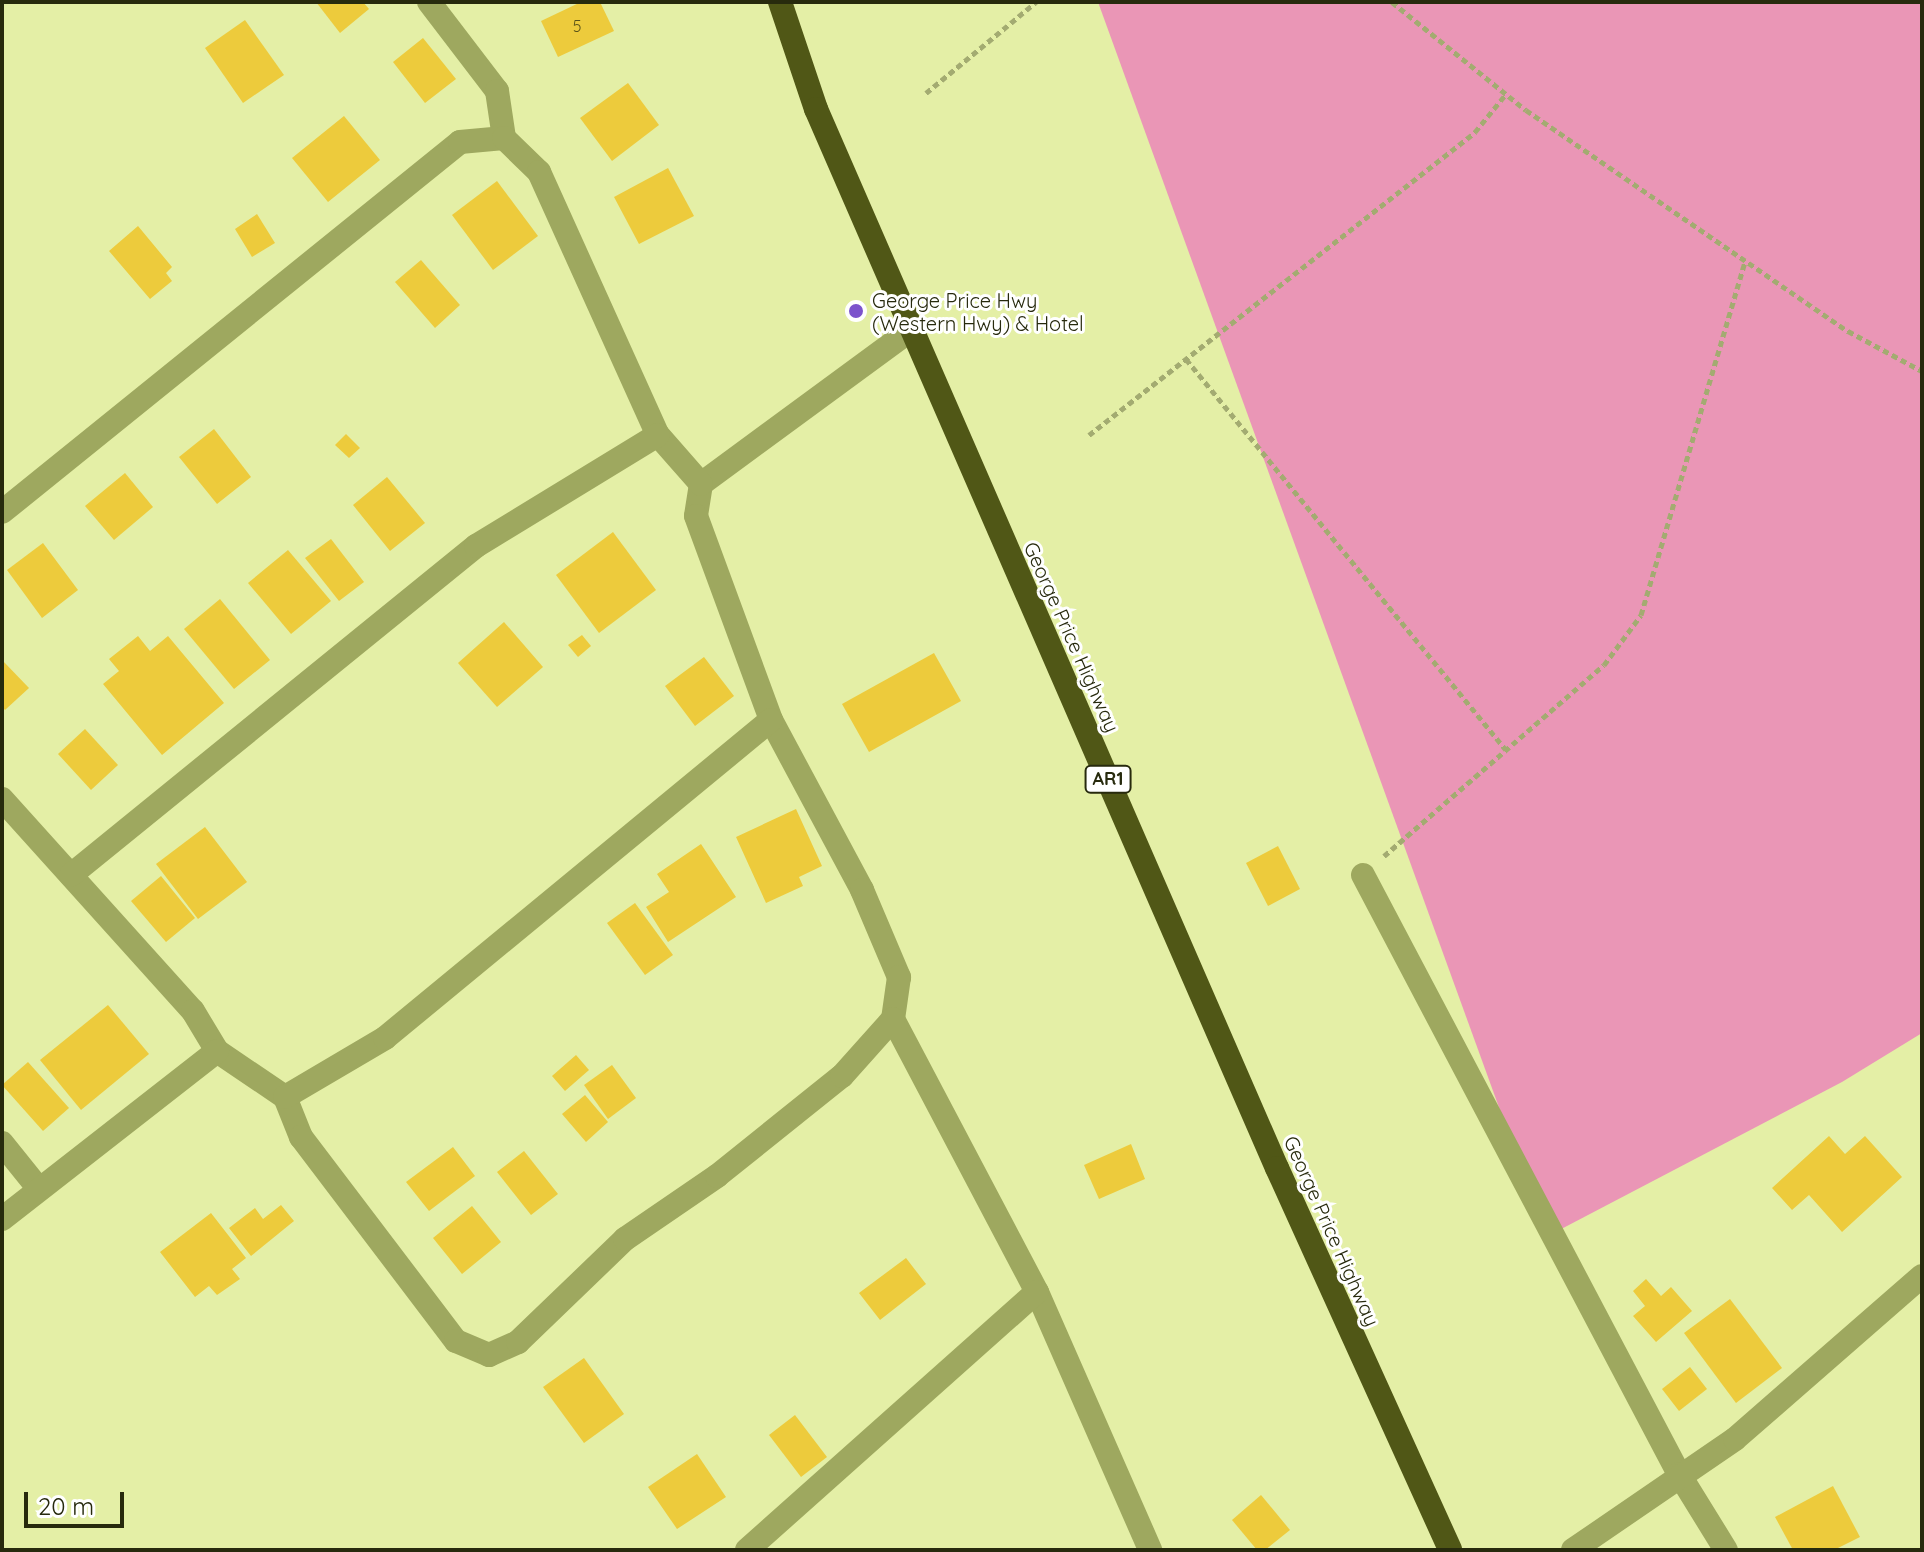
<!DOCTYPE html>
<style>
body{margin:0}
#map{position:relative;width:1924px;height:1552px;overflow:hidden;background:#e4efa6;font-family:Quicksand,sans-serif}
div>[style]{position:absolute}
.green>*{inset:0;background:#ea96b6}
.building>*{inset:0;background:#edcb3c}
.path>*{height:5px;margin-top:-2.5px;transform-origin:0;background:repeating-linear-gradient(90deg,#a3ab71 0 6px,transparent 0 10px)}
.street>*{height:24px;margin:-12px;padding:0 12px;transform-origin:12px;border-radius:12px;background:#9ea85f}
.highway>*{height:24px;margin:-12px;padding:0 12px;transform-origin:12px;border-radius:12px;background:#505716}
.dots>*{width:22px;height:22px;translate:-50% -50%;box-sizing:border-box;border:4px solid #fff;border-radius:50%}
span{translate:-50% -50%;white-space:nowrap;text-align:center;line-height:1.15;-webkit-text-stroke:6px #fff;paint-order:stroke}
.number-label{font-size:16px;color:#585219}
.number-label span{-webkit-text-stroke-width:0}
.shield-label span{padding:2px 6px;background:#fff;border:2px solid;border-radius:6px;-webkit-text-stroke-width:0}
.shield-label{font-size:18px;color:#272a0d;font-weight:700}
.poi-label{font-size:20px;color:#272a0d}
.left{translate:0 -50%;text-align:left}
.street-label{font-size:20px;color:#272a0d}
.frame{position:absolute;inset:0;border:4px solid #272a0d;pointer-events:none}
.scale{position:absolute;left:24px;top:1492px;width:100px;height:36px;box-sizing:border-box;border:4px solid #272a0d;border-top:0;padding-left:10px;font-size:24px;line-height:28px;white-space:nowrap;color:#272a0d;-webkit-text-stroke:6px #fff;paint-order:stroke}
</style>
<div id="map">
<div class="green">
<div style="clip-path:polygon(1098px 2px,1922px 2px,1922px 1033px,1842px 1082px,1546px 1237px)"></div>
</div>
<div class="building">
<div style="clip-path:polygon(316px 2px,363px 2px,369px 9px,340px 33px)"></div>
<div style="clip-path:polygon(581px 2px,600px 2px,614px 31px,558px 57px,541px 21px)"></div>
<div style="clip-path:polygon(245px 20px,284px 75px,243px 103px,205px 48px)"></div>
<div style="clip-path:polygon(423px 38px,456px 79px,425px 103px,393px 62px)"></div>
<div style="clip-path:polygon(628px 83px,659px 125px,612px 161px,580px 118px)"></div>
<div style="clip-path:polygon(344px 116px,380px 160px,328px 202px,292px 158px)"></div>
<div style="clip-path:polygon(668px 168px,694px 216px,639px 244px,614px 197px)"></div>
<div style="clip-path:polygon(497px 181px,538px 236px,493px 270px,452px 215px)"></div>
<div style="clip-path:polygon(257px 214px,275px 243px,252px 257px,235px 229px)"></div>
<div style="clip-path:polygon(138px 226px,172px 267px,166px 273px,172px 281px,150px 299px,109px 251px)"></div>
<div style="clip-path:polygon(421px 260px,460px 305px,435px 328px,395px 282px)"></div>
<div style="clip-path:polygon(214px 429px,251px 477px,217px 504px,179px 457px)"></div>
<div style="clip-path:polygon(346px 434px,360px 448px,349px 458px,335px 445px)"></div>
<div style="clip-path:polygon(125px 473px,153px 507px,114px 540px,85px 506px)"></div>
<div style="clip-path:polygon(387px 477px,425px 523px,390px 551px,353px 505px)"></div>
<div style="clip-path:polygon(613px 532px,656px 590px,599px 633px,556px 575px)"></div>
<div style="clip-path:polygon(331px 539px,364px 582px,339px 601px,305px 558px)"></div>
<div style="clip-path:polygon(43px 543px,78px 590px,42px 618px,7px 570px)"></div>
<div style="clip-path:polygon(288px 550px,331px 601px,291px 634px,248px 583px)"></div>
<div style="clip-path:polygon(220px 599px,270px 660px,234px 689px,184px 629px)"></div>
<div style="clip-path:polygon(504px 622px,543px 667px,497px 707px,458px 663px)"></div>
<div style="clip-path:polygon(582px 635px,591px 646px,578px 657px,568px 645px)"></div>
<div style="clip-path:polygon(138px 636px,150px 651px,168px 636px,224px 703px,162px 755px,103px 684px,119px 671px,109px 659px)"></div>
<div style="clip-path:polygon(934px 653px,961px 701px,869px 752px,842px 704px)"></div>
<div style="clip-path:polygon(704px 657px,734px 696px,695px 726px,665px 686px)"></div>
<div style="clip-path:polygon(2px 660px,29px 688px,5px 710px,2px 707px)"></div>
<div style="clip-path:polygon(85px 729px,118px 765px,91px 790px,58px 754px)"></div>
<div style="clip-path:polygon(796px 809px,822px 866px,799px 877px,803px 886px,766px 903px,736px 837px)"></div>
<div style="clip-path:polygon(205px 827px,247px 882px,198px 919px,156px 864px)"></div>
<div style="clip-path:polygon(701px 844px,736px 897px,668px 942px,646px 907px,669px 892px,657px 874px)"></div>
<div style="clip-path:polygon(1278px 846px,1300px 889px,1268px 906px,1246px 863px)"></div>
<div style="clip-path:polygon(161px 876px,195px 918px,166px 942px,131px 901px)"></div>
<div style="clip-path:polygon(635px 903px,673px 955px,645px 975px,607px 923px)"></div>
<div style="clip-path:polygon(108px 1005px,149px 1054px,81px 1110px,40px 1060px)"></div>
<div style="clip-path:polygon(576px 1055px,589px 1070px,565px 1091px,552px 1076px)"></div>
<div style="clip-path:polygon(28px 1062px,69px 1108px,43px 1131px,2px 1085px)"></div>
<div style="clip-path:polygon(612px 1065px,636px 1098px,608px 1119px,584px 1085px)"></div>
<div style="clip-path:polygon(585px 1095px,608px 1122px,586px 1142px,562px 1114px)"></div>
<div style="clip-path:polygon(1829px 1136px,1845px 1154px,1865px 1136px,1902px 1177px,1842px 1232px,1809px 1195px,1792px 1210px,1772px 1188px)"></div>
<div style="clip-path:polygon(1131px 1144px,1145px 1179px,1099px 1199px,1084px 1165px)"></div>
<div style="clip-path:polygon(453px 1147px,475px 1176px,429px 1211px,406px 1182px)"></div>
<div style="clip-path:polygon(524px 1151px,558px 1194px,531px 1215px,497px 1172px)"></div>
<div style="clip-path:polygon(281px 1205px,294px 1221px,251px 1256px,229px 1228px,255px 1208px,263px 1219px)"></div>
<div style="clip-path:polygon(472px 1206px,501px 1242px,462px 1274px,433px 1238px)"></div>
<div style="clip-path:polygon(211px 1213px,246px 1258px,232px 1269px,240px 1279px,217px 1295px,209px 1286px,195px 1297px,160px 1252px)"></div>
<div style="clip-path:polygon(906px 1258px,926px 1284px,880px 1320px,859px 1293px)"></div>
<div style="clip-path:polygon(1646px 1279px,1661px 1296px,1671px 1287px,1692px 1311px,1656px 1342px,1633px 1316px,1645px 1306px,1633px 1291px)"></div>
<div style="clip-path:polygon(1730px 1299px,1782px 1368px,1736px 1403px,1684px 1333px)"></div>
<div style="clip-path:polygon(584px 1358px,624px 1414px,584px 1443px,543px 1387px)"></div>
<div style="clip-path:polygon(1690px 1367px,1707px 1389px,1679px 1411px,1662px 1389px)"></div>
<div style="clip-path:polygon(795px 1415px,827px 1457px,801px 1477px,769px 1435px)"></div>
<div style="clip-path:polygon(697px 1454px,726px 1497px,677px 1529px,648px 1487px)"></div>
<div style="clip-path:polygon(1833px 1486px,1860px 1537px,1834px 1550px,1793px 1550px,1775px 1517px)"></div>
<div style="clip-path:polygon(1261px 1495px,1290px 1530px,1265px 1550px,1257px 1550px,1232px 1520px)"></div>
</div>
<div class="path">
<div style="left:1392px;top:2px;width:172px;rotate:38.9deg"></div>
<div style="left:1526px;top:110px;width:391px;rotate:34.5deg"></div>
<div style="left:1848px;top:331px;width:84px;rotate:28.4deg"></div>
<div style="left:926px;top:93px;width:143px;rotate:-39.6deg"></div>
<div style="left:1186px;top:359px;width:505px;rotate:50.7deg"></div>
<div style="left:1089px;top:435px;width:491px;rotate:-38.1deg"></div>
<div style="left:1475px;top:132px;width:49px;rotate:-50.8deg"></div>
<div style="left:1384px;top:856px;width:291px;rotate:-41deg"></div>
<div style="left:1604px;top:665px;width:62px;rotate:-53.5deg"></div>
<div style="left:1641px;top:615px;width:369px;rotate:-73.6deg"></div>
</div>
<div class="street">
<div style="left:429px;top:2px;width:112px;rotate:52.6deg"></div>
<div style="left:497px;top:91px;width:48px;rotate:81.5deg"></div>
<div style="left:912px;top:329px;width:262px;rotate:143.7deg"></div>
<div style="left:701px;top:484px;width:32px;rotate:99deg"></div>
<div style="left:696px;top:516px;width:217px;rotate:69.8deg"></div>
<div style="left:771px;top:720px;width:193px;rotate:61.8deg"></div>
<div style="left:862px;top:890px;width:95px;rotate:67deg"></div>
<div style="left:899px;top:977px;width:42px;rotate:98.1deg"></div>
<div style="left:893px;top:1019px;width:309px;rotate:62.2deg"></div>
<div style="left:1037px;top:1292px;width:282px;rotate:66.3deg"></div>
<div style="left:2px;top:512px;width:589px;rotate:-38.93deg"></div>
<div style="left:460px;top:142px;width:44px;rotate:-5.2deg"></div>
<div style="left:504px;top:138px;width:49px;rotate:44.2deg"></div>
<div style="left:539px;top:172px;width:289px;rotate:65.7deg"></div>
<div style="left:658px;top:435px;width:65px;rotate:48.7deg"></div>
<div style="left:2px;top:799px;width:285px;rotate:48deg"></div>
<div style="left:193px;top:1011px;width:47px;rotate:59deg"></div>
<div style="left:217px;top:1051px;width:82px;rotate:34.1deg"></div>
<div style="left:285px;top:1097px;width:43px;rotate:68.2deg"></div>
<div style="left:301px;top:1137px;width:256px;rotate:52.8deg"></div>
<div style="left:456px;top:1341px;width:36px;rotate:23deg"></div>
<div style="left:489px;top:1355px;width:32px;rotate:-24deg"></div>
<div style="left:518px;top:1342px;width:149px;rotate:-43.9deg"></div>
<div style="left:625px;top:1239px;width:112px;rotate:-34.4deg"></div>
<div style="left:717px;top:1176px;width:160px;rotate:-38.7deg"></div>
<div style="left:842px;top:1076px;width:76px;rotate:-48.2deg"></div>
<div style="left:71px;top:875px;width:522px;rotate:-39.09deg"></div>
<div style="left:476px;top:546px;width:213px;rotate:-31.4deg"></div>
<div style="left:1363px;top:875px;width:677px;rotate:62.19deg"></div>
<div style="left:1679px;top:1474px;width:89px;rotate:58.3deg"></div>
<div style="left:285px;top:1097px;width:116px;rotate:-30.5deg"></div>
<div style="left:385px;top:1038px;width:500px;rotate:-39.48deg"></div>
<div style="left:2px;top:1143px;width:59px;rotate:51.2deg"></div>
<div style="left:2px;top:1219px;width:273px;rotate:-38deg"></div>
<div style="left:747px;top:1550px;width:388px;rotate:-41.7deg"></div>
<div style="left:1573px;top:1550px;width:196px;rotate:-34.4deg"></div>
<div style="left:1735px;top:1439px;width:248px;rotate:-41.1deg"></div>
</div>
<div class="highway">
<div style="left:780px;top:2px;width:113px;rotate:71.4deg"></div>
<div style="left:816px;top:109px;width:1155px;rotate:66.48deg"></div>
<div style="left:1277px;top:1168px;width:419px;rotate:65.6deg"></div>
</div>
<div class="dots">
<div style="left:856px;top:311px;background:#7c53cc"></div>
</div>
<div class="number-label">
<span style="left:577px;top:26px">5</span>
</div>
<div class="shield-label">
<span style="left:1108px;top:779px">AR1</span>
</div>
<div class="poi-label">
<span class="left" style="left:872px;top:312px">George Price Hwy<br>(Western Hwy) &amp; Hotel</span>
</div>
<div class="street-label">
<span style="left:1072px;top:637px;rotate:66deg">George Price Highway</span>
<span style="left:1332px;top:1231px;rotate:66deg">George Price Highway</span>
</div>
<div class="frame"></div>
<div class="scale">20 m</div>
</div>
